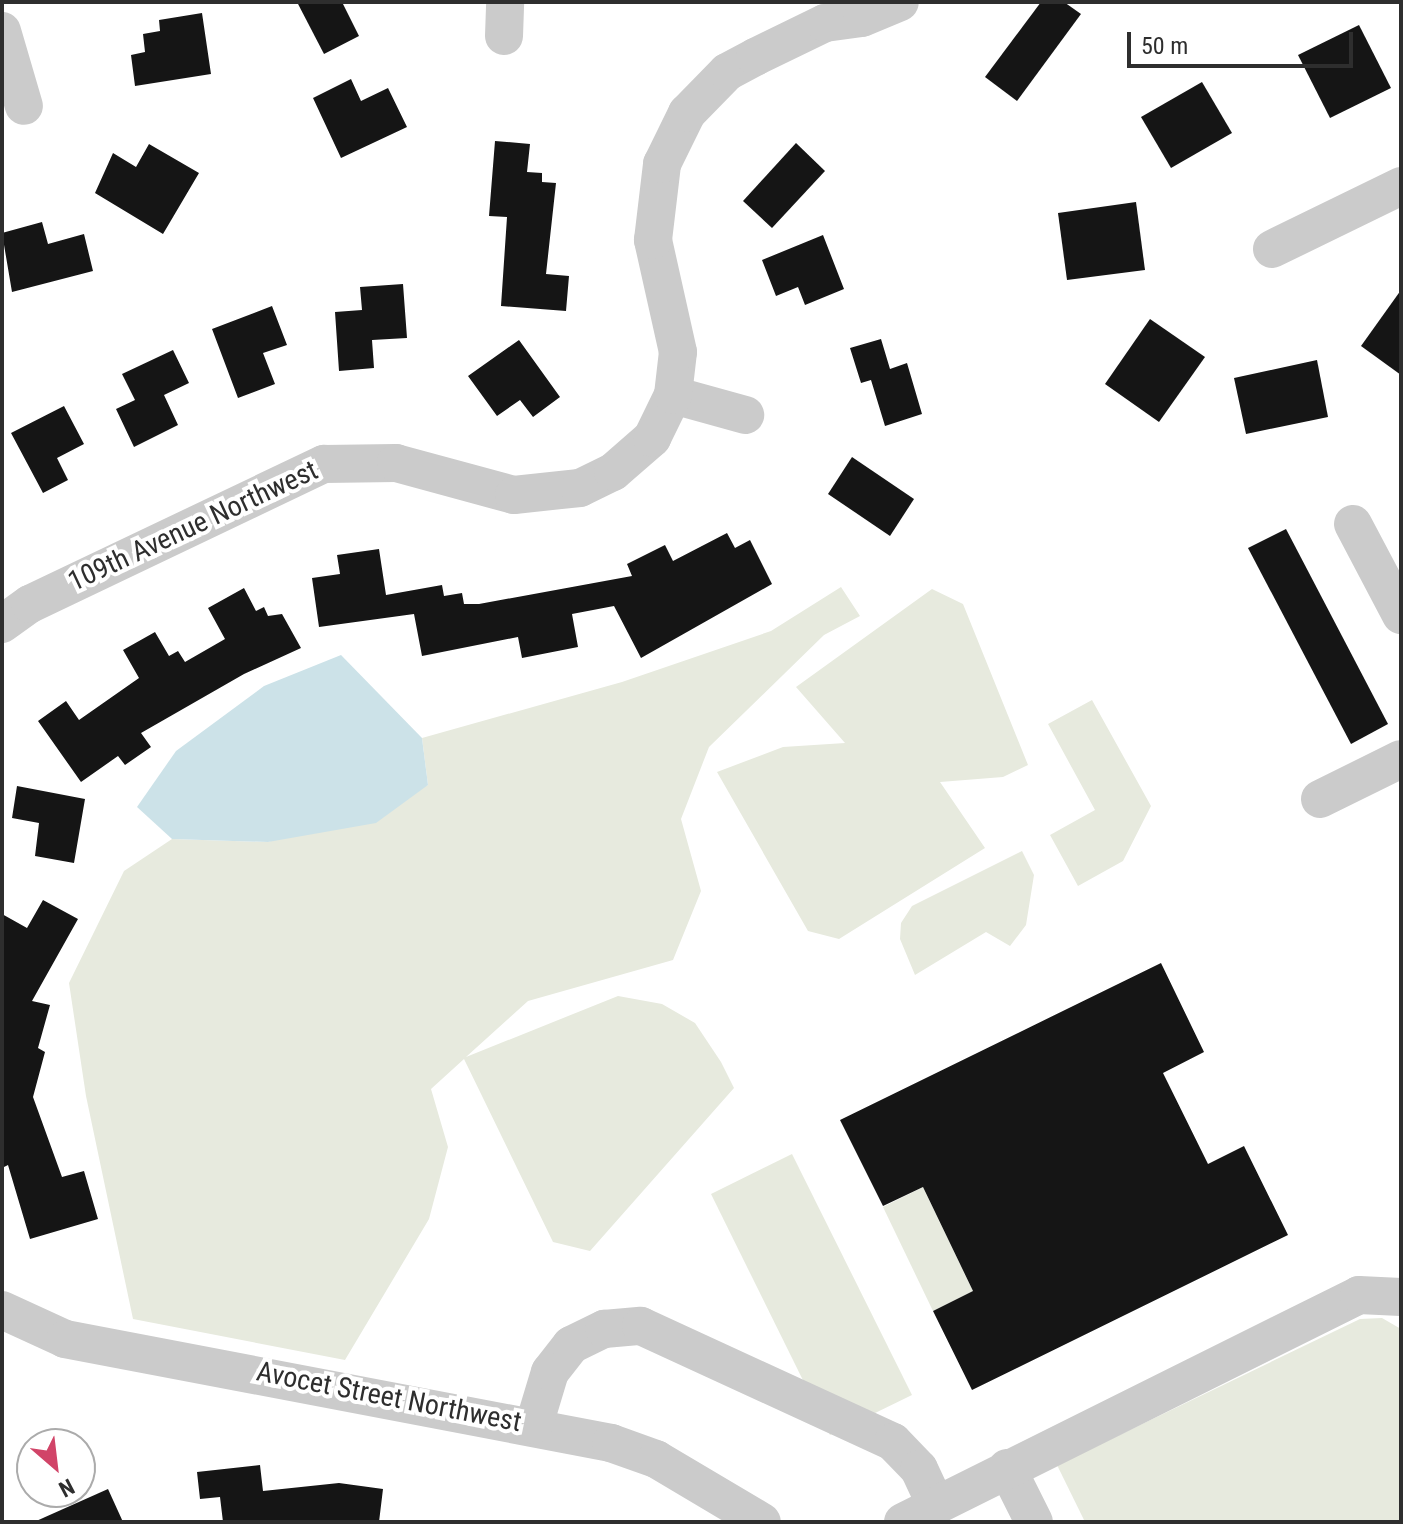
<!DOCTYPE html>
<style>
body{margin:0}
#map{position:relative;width:1403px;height:1524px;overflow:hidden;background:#fff;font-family:"Roboto Condensed",sans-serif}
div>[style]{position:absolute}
.green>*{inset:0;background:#e7eade}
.water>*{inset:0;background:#cce2e8}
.building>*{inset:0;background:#151515}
.minor>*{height:38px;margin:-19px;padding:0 19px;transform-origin:19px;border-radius:19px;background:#cbcbcb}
span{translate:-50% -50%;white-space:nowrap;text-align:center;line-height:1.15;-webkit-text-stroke:8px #fff;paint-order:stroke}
.street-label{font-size:28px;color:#2e2e2e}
.frame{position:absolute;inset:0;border:4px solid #2e2e2e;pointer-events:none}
.north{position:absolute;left:16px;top:1428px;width:80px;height:80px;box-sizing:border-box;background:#fff;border:2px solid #ababab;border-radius:50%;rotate:152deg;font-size:22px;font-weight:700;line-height:32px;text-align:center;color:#2e2e2e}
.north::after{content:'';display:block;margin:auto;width:28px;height:36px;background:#d14468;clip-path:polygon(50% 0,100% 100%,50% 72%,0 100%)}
.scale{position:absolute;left:1127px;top:32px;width:226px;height:36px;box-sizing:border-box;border:4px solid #2e2e2e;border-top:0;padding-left:10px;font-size:24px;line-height:28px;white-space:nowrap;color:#2e2e2e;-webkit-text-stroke:6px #fff;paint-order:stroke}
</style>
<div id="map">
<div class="green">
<div style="clip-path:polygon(841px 587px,860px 616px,824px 635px,709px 747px,681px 819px,701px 891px,673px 960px,528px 1001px,466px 1057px,618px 996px,662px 1004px,695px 1023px,721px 1062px,734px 1088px,590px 1251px,553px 1242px,464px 1059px,431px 1089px,448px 1147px,429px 1219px,345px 1360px,133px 1319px,86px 1096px,69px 983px,124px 871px,172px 839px,268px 842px,428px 785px,422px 738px,622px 682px,771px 631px)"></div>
<div style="clip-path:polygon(932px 589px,963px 604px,1028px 765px,1003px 777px,940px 782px,985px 848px,839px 939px,808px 931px,717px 772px,783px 747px,845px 743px,796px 687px)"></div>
<div style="clip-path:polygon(1092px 700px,1151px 806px,1123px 861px,1078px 886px,1050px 835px,1095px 810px,1048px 724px)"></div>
<div style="clip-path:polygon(1022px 851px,1034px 875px,1026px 925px,1010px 946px,986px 932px,915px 975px,900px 939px,901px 923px,912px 906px)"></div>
<div style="clip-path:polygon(792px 1154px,912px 1395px,830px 1435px,711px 1194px)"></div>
<div style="clip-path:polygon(923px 1187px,973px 1291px,933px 1311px,883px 1207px)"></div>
<div style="clip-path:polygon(1382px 1318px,1401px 1329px,1401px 1522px,1085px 1522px,1057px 1465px,1360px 1319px)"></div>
</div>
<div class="water">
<div style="clip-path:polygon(341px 655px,422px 738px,428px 785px,376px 823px,268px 842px,172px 839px,137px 807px,176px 751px,264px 686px)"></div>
</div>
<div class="building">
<div style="clip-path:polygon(297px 2px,342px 2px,359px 36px,324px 54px)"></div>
<div style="clip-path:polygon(1041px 2px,1064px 2px,1081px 14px,1017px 101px,985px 77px)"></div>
<div style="clip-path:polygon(202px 13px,211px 74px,135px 86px,131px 55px,145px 52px,143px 34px,160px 31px,159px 20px)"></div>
<div style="clip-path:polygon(1359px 25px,1391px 88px,1330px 118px,1298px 55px)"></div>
<div style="clip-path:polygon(351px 79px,361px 101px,388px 88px,407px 127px,341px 158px,313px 98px)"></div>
<div style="clip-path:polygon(1202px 82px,1232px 133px,1171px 168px,1141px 117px)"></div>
<div style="clip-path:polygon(495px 141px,530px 144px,527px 172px,542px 173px,542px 182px,556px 183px,546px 274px,569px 276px,566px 311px,501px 306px,507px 217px,489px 216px)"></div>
<div style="clip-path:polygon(796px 143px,825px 171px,772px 228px,743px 201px)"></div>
<div style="clip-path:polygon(149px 144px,199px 173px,163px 234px,95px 193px,113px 153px,136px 167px)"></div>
<div style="clip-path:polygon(1136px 202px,1145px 270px,1067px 280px,1058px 213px)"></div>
<div style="clip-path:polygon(42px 222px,48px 244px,84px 234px,93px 271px,12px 292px,2px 233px)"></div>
<div style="clip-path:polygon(823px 235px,844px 289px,805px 305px,798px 287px,776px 296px,762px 260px)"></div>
<div style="clip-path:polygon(403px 284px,407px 338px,372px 340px,374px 368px,339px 371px,335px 312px,362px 310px,360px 287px)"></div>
<div style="clip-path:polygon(1401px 290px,1401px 375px,1361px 346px)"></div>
<div style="clip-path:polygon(272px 306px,287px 345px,263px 353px,275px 384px,238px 398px,212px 329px)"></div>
<div style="clip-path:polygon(1150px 319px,1205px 357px,1159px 422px,1105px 384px)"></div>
<div style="clip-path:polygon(881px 339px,890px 369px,907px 363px,922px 414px,885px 426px,871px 380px,861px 383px,850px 348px)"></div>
<div style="clip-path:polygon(519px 340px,560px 397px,533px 417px,520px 400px,497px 416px,468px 376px)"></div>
<div style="clip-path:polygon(173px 350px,189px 383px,164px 395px,178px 425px,134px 447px,116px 409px,135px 400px,122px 374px)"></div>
<div style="clip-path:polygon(1317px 360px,1328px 417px,1246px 434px,1234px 378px)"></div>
<div style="clip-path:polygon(64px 406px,84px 444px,57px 458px,68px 480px,43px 493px,11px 433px)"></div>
<div style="clip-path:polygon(852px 457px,914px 499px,890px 536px,828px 494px)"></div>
<div style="clip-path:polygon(1286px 529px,1388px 724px,1351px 744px,1248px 548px)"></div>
<div style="clip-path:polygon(727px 533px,735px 548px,750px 540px,772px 584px,641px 658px,614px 606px,572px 614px,578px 647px,522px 658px,518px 637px,422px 656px,414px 614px,319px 627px,312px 578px,340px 574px,337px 555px,379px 549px,386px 595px,442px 585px,444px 596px,462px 593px,464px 604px,479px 604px,632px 576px,627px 564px,665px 545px,673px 561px)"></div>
<div style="clip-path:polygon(244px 588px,256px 611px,264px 607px,268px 616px,282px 614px,301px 648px,244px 674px,141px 733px,151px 747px,125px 765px,118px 756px,81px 782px,38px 721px,66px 701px,79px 720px,139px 678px,123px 650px,155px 632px,169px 656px,178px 651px,185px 662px,225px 639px,208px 608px)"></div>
<div style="clip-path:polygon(17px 786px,85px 799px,74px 863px,35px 856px,39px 823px,12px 818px)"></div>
<div style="clip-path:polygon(43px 900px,78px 919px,32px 1001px,50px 1005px,38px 1048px,45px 1052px,33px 1097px,62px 1177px,84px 1171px,98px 1219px,30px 1239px,8px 1165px,2px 1168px,2px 914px,27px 928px)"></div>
<div style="clip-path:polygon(1161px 963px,1204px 1052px,1163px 1073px,1208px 1164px,1244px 1146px,1288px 1235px,972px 1390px,933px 1311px,973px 1291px,923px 1187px,883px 1206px,840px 1120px)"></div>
<div style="clip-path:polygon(260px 1465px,263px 1491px,339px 1483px,383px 1489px,379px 1522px,223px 1522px,220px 1497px,200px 1499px,197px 1472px)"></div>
<div style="clip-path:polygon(108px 1489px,123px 1522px,34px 1522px)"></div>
</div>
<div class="minor">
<div style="left:2px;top:31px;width:78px;rotate:73.7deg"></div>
<div style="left:504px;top:36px;width:34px;rotate:-88deg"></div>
<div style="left:1272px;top:249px;width:144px;rotate:-26deg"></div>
<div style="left:673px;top:395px;width:75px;rotate:15.5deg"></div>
<div style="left:1353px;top:524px;width:103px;rotate:62.2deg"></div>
<div style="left:2px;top:624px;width:34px;rotate:-36deg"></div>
<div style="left:30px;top:604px;width:326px;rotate:-25.5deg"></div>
<div style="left:324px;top:464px;width:72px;rotate:-0.8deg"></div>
<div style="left:396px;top:463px;width:122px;rotate:15.2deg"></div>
<div style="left:514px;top:495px;width:66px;rotate:-6.1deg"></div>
<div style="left:580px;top:488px;width:37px;rotate:-26deg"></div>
<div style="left:613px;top:472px;width:52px;rotate:-41.1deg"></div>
<div style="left:652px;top:438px;width:48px;rotate:-64deg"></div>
<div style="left:673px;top:395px;width:43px;rotate:-83.4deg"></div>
<div style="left:678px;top:352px;width:115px;rotate:-102.6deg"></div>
<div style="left:653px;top:240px;width:77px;rotate:-83.2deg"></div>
<div style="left:662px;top:164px;width:57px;rotate:-63.9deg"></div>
<div style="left:687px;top:113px;width:57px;rotate:-45.7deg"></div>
<div style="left:727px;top:72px;width:32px;rotate:-28deg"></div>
<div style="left:755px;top:57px;width:78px;rotate:-25.9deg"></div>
<div style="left:825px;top:23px;width:37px;rotate:-8deg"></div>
<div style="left:862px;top:18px;width:41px;rotate:-22.8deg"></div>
<div style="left:1320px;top:799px;width:90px;rotate:-26.3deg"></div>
<div style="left:2px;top:1310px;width:69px;rotate:24.7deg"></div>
<div style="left:65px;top:1339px;width:556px;rotate:10.78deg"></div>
<div style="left:611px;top:1443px;width:48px;rotate:19.6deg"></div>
<div style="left:656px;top:1459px;width:123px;rotate:30.7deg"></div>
<div style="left:534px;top:1425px;width:55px;rotate:-73.2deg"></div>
<div style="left:550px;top:1372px;width:34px;rotate:-52deg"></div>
<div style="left:571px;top:1345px;width:37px;rotate:-26deg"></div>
<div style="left:604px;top:1329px;width:37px;rotate:-5deg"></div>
<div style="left:641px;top:1326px;width:277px;rotate:24.7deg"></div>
<div style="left:893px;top:1442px;width:37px;rotate:46deg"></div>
<div style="left:919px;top:1469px;width:40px;rotate:65deg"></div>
<div style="left:1007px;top:1468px;width:60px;rotate:63.4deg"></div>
<div style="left:903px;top:1522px;width:509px;rotate:-26.46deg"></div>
<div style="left:1359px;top:1295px;width:42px;rotate:2.7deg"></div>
</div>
<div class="street-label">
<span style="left:193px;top:526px;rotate:-25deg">109th Avenue Northwest</span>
<span style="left:389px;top:1397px;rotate:11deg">Avocet Street Northwest</span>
</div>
<div class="frame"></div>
<div class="north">N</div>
<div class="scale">50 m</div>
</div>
